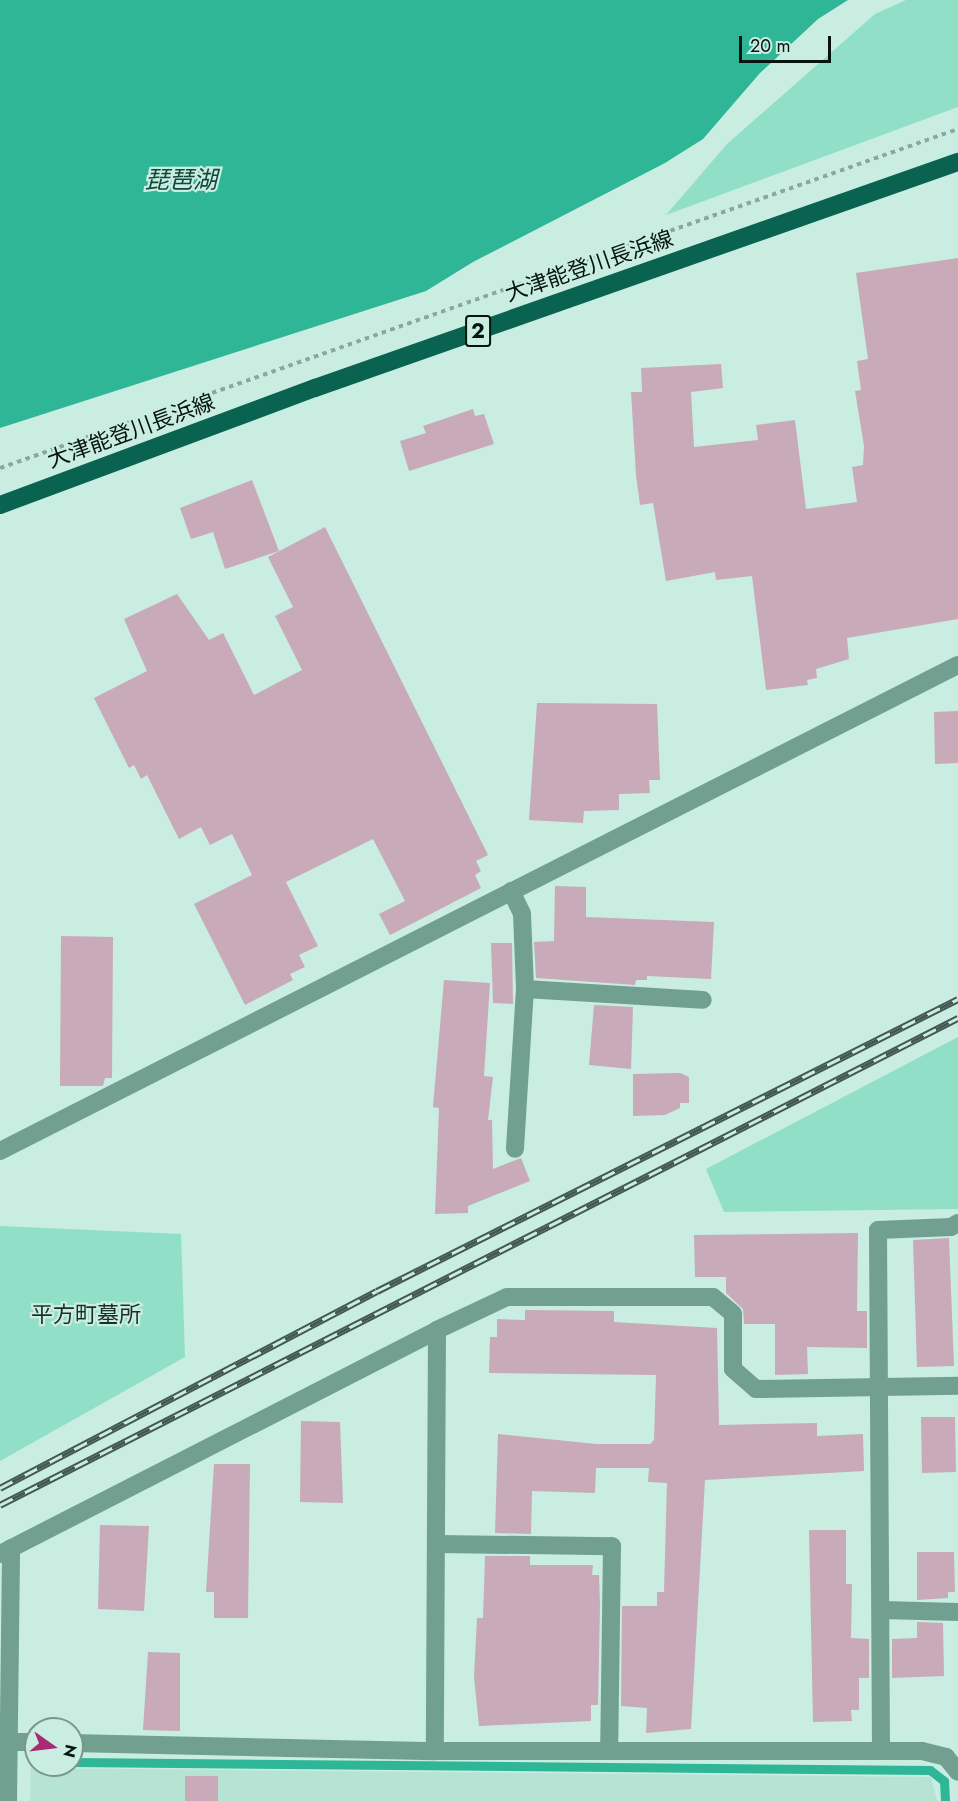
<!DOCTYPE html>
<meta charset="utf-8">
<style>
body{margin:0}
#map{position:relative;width:958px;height:1801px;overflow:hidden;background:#c9ede1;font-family:Jost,"Noto Sans JP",sans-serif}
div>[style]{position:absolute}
.built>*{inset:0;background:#b6e3d4}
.green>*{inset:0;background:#92dfc7}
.water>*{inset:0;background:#2eb696}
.stream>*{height:9px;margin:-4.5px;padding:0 4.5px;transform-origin:4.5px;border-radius:4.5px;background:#2eb696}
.building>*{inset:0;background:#c8aab8}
.path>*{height:4px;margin-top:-2px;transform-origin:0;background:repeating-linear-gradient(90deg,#8ba79e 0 4.5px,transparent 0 9px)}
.street>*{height:18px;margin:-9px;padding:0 9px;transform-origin:9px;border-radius:9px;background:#71a091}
.primary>*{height:18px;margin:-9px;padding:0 9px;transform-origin:9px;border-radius:9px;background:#096350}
.rail>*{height:7px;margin-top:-3.5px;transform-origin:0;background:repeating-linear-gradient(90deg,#c9ede1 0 14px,#445852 0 28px);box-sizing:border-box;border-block:2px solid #445852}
span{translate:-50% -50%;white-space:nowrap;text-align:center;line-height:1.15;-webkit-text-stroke:4.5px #c9ede1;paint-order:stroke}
.shield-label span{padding:2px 4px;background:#c9ede1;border:2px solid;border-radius:4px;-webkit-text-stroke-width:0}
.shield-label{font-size:21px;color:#071410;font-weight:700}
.street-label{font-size:22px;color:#071410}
.park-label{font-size:22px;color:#1a2f29}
.water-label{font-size:24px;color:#11483b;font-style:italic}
.north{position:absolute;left:24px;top:1717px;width:60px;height:60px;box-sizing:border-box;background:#c9ede1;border:2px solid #7b968d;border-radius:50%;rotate:104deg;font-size:16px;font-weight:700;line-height:24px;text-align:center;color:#071410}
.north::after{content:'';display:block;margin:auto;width:21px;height:27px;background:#aa2a77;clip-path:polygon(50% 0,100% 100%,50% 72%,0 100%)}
.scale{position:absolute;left:739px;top:36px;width:92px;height:27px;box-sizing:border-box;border:3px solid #071410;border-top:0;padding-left:8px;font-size:18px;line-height:21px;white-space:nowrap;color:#071410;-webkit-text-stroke:4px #c9ede1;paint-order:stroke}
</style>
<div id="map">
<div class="built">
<div style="clip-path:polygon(31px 1768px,931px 1777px,937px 1801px,30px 1801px)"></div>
</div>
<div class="green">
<div style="clip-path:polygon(906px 0,958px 0,958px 107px,666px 215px,727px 144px,875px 14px)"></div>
<div style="clip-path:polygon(958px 1037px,958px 1209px,724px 1212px,706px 1169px)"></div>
<div style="clip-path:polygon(0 1226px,181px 1234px,185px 1357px,0 1461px)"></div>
</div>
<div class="water">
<div style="clip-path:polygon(0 0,848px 0,818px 19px,760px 73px,703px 139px,665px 163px,473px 262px,426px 291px,0 428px)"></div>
</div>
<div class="stream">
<div style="left:72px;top:1762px;width:858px;rotate:0.53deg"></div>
<div style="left:930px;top:1770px;width:18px;rotate:38deg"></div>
<div style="left:944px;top:1781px;width:20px;rotate:87deg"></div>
</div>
<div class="building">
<div style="clip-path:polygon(958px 258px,958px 619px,847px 638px,849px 659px,816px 669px,817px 678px,807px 680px,808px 685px,766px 690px,752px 576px,716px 580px,715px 572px,666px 581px,653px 503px,640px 505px,636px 475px,631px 392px,642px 392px,641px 368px,721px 364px,723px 388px,691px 392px,694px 447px,758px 440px,756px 425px,795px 420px,806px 509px,857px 502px,852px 467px,863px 465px,864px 446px,855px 391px,861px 390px,857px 361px,868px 359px,856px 273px)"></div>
<div style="clip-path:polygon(473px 409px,475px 416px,484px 414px,494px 444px,409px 471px,400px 441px,426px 433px,423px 426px)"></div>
<div style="clip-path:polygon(252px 480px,279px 551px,225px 569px,213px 532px,191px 539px,180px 508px)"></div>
<div style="clip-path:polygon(325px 527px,488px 855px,476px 861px,481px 871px,475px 875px,481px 888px,390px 935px,379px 914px,405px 901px,373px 839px,286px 882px,318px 946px,299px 955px,305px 967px,290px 974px,293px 980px,245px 1005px,194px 904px,252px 875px,232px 834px,210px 845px,201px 827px,179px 839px,147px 775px,141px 779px,134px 765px,129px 768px,94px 698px,147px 671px,124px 619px,177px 594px,209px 640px,223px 633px,254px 695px,302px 670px,275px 616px,293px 607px,268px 557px)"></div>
<div style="clip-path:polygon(537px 703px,657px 704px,660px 780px,649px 780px,650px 793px,619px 794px,619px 810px,584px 811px,583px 823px,529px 820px)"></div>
<div style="clip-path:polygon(958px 711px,958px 763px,935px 764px,934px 712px)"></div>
<div style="clip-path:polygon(555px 886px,586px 887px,586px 917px,714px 922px,711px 979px,647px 976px,647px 980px,636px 980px,635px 985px,536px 978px,534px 942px,554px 941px)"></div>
<div style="clip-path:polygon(61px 936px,113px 937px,112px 1078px,105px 1078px,103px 1086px,60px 1086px)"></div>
<div style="clip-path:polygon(491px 943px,512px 943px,513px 1004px,493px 1003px)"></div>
<div style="clip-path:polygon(444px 980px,490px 983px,484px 1076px,493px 1077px,488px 1120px,492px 1120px,493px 1169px,521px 1158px,530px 1181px,468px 1206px,468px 1213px,435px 1214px,439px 1108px,433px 1107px)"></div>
<div style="clip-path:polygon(594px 1005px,633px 1007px,631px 1069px,589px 1065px)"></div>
<div style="clip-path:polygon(680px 1073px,689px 1077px,689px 1103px,680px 1103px,680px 1108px,665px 1115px,633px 1116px,633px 1074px)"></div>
<div style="clip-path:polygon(858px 1233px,857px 1311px,867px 1311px,867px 1348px,807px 1347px,808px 1374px,775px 1375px,775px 1324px,744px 1324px,743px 1309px,726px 1293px,726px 1277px,695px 1277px,694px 1235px)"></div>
<div style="clip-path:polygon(949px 1238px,954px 1366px,917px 1367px,913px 1240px)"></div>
<div style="clip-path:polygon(525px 1310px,614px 1311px,614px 1322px,717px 1328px,719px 1425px,817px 1423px,817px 1436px,863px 1434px,864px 1471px,705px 1480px,691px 1729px,646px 1733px,647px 1708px,621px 1706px,622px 1606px,657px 1606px,657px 1592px,664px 1592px,667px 1483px,648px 1482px,649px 1468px,596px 1468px,595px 1493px,532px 1491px,531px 1534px,495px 1533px,498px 1434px,596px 1444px,650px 1444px,654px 1440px,656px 1375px,489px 1373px,490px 1337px,497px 1337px,497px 1319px,525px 1320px)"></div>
<div style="clip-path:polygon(921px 1417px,955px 1417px,956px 1472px,922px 1473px)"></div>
<div style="clip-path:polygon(301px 1421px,340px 1422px,343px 1503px,300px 1502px)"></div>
<div style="clip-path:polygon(214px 1464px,250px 1464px,248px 1618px,214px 1618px,214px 1592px,206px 1592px)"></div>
<div style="clip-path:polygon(100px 1525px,149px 1526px,144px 1611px,98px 1609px)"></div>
<div style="clip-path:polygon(809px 1530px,846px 1530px,846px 1584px,852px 1584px,851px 1638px,869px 1639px,869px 1678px,859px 1678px,859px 1710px,851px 1710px,852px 1721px,813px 1722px)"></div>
<div style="clip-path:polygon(917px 1552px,954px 1552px,955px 1592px,948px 1592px,948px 1598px,917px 1600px)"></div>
<div style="clip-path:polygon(485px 1556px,530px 1556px,530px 1565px,593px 1565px,592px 1575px,599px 1575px,600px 1606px,598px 1705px,591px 1705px,591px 1721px,479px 1726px,474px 1677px,477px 1618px,483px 1618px)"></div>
<div style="clip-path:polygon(917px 1622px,943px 1623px,944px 1676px,892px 1678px,892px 1639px,917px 1638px)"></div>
<div style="clip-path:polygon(148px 1652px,180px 1653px,180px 1731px,143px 1730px)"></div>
<div style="clip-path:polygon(185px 1776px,218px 1776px,218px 1801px,185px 1801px)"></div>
</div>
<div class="path">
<div style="left:0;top:468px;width:1016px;rotate:-19.49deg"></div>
</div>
<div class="street">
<div style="left:511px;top:891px;width:25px;rotate:64deg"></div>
<div style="left:522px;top:914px;width:75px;rotate:87.7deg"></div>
<div style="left:525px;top:989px;width:160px;rotate:93.6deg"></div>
<div style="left:525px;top:989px;width:178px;rotate:3.5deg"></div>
<div style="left:0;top:1151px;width:1074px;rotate:-26.9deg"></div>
<div style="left:437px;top:1330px;width:77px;rotate:-25.2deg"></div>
<div style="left:507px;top:1297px;width:206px"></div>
<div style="left:713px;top:1297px;width:26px;rotate:40deg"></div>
<div style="left:733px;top:1314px;width:55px;rotate:90deg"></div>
<div style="left:733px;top:1369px;width:30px;rotate:41deg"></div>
<div style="left:756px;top:1389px;width:202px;rotate:-0.9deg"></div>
<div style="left:438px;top:1544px;width:174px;rotate:0.7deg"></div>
<div style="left:612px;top:1546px;width:204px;rotate:90.8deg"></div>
<div style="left:0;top:1554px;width:491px;rotate:-27.1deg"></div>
<div style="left:437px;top:1330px;width:421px;rotate:90.3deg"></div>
<div style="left:435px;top:1751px;width:487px"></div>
<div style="left:922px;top:1751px;width:25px;rotate:14deg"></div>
<div style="left:946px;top:1757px;width:19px;rotate:51deg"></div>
<div style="left:882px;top:1610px;width:76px;rotate:1.5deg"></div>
<div style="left:8px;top:1742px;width:28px"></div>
<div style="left:72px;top:1743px;width:363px;rotate:1.3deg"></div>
<div style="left:881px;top:1750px;width:520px;rotate:-90.33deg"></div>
<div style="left:878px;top:1230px;width:73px;rotate:-2.4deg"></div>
<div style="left:951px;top:1227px;width:8px;rotate:-30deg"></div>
<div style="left:8px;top:1801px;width:253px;rotate:-89.3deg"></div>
</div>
<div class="primary">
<div style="left:0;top:505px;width:336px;rotate:-20.4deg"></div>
<div style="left:315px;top:388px;width:682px;rotate:-19.37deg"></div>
</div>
<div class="rail">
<div style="left:0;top:1488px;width:425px;rotate:-27.6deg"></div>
<div style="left:377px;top:1291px;width:650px;rotate:-26.68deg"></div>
<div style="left:0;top:1505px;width:1075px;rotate:-26.95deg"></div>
</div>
<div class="shield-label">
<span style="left:478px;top:331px">2</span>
</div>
<div class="street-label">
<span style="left:589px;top:266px;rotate:-19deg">大津能登川長浜線</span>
<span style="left:131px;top:431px;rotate:-20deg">大津能登川長浜線</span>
</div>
<div class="park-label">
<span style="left:86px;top:1315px">平方町墓所</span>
</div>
<div class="water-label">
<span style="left:181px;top:180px">琵琶湖</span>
</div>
<div class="north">N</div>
<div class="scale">20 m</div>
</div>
